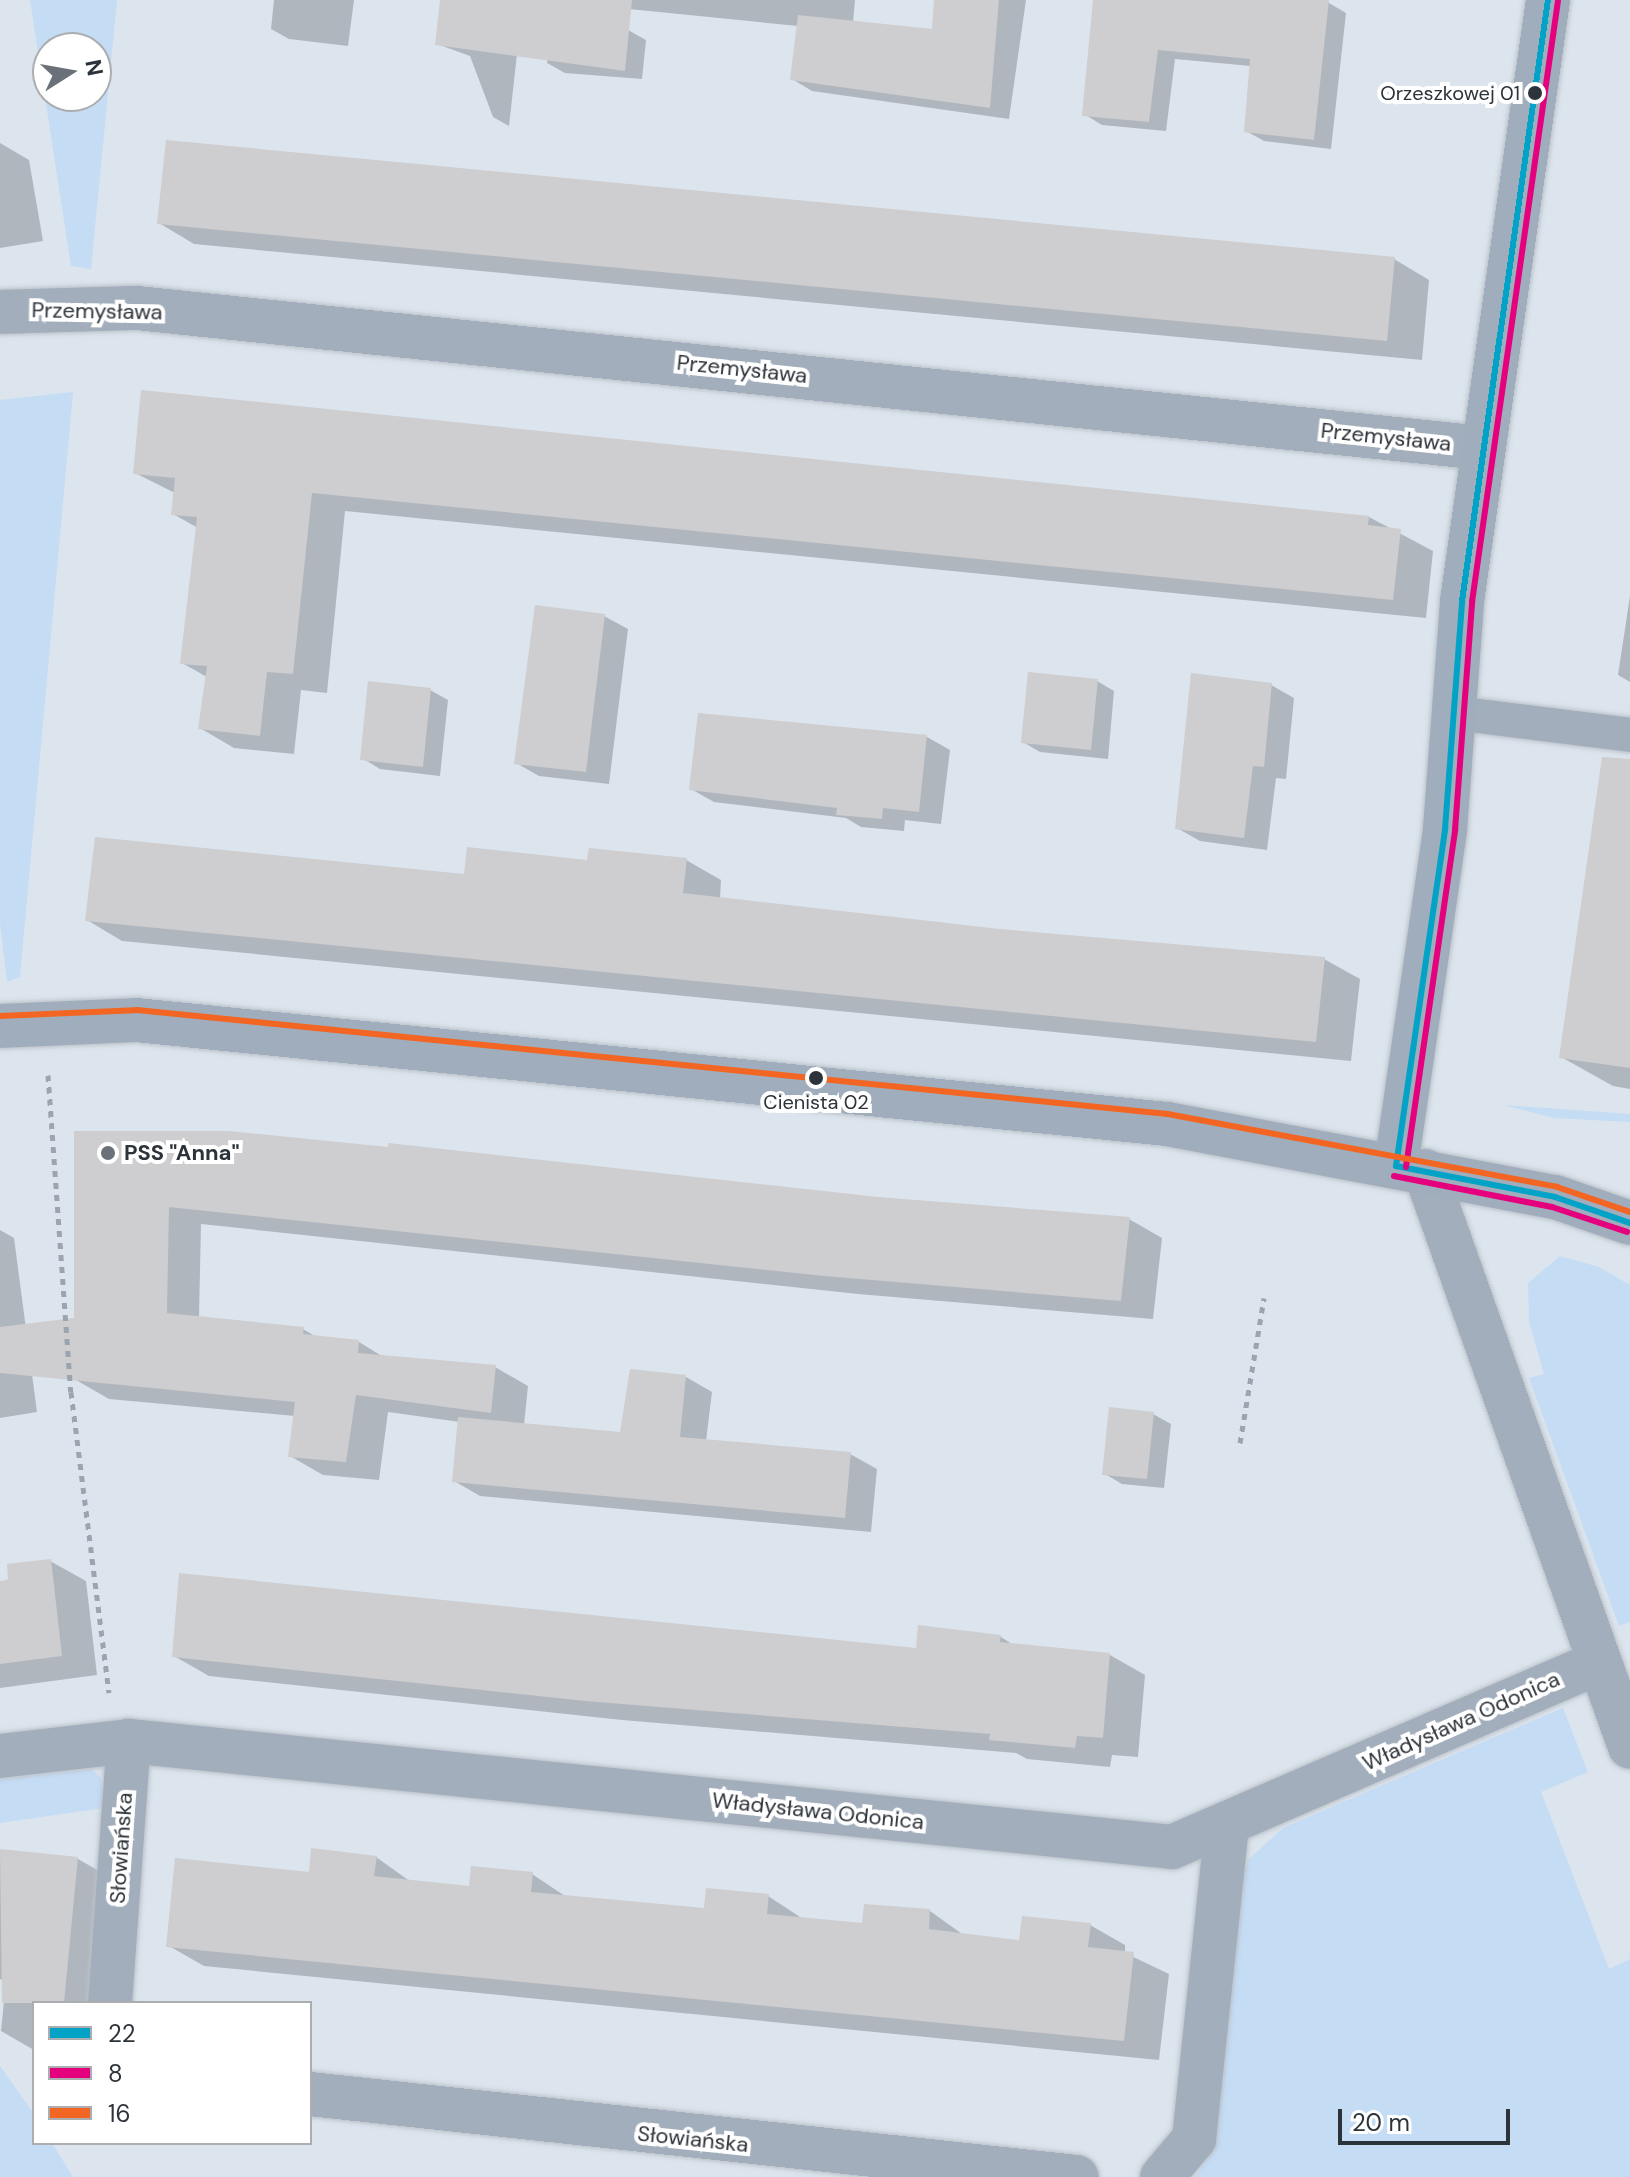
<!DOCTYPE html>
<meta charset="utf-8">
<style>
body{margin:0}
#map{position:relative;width:1630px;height:2177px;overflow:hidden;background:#dce4ed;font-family:"DM Sans",sans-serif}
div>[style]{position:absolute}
.green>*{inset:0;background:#c5dcf5}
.shadow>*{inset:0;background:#0003}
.building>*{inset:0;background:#cecdcf}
.path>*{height:5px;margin-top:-2.5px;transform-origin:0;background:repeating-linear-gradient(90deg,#9ca5af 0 6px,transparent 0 12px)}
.roads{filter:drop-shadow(0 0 2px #bbc1c8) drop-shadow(0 0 2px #bbc1c8)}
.lane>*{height:34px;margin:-17px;padding:0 17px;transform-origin:17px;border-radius:17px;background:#a2aebc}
.street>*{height:44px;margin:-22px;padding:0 22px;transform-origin:22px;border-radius:22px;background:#a2aebc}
.secondary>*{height:44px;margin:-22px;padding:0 22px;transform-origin:22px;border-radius:22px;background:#a0adbc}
.bus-1>*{height:6px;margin:-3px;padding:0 3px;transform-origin:3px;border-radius:3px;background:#02a3c7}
.bus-2>*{height:6px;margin:-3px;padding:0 3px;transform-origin:3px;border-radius:3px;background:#e5007d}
.bus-3>*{height:6px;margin:-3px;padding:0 3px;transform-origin:3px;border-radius:3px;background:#f26522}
.dots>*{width:22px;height:22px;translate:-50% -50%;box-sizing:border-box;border:4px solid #fff;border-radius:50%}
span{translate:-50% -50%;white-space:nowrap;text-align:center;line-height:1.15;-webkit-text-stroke:8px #fff;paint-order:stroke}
.bus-label{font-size:20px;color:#2d333a}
.right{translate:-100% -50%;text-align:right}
.street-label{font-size:22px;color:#2d333a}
.poi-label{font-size:22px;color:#2d333a;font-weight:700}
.left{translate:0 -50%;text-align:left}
.legend{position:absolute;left:32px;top:2001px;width:280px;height:144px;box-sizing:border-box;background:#fff;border:2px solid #abadb0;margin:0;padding:10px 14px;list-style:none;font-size:24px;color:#2d333a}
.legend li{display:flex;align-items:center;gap:16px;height:40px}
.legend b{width:40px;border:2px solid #abadb0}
.north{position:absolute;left:32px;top:32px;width:80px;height:80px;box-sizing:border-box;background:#fff;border:2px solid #abadb0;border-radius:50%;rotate:79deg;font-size:22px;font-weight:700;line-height:32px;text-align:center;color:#2d333a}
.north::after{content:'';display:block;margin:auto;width:28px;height:36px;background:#6a7179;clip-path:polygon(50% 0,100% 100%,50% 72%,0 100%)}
.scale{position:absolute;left:1338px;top:2109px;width:172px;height:36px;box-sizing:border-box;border:4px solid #2d333a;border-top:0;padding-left:10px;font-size:24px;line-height:28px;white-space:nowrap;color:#2d333a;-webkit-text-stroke:6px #fff;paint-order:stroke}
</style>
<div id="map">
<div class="green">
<div style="clip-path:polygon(evenodd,30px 0,117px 0,91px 269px,71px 266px,30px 0,48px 48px,96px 48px,96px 96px,48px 96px,48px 48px)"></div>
<div style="clip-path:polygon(73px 392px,20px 977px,7px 982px,0 923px,0 400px)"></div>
<div style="clip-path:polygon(1503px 1105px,1630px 1114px,1630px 1122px,1554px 1118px)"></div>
<div style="clip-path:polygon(1560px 1256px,1599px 1267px,1630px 1285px,1630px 1622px,1619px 1626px,1529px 1378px,1544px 1374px,1529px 1322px,1528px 1283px)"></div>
<div style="clip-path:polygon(1563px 1708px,1588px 1772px,1541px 1792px,1609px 1969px,1630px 1959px,1630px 2177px,1196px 2177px,1212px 2151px,1240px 1882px,1249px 1859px,1283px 1828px)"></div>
<div style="clip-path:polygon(92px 1769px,101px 1778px,104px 1808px,0 1823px,0 1779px)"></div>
<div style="clip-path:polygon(0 2066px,34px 2114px,34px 2143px,52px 2143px,73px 2177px,0 2177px)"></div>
</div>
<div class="shadow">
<div style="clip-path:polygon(274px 0,354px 0,348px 46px,289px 39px,271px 29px)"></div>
<div style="clip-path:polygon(442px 0,523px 0,509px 126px,493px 117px,470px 56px,437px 44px)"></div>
<div style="clip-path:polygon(605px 0,855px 0,853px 23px,934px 32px,936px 0,1026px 0,1009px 119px,812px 91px,792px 79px,798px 26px,619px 8px)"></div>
<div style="clip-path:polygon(1095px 0,1294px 0,1329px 3px,1346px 13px,1331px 149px,1264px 141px,1246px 131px,1251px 66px,1175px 59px,1166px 131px,1102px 125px,1084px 114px)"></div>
<div style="clip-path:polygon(552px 22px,628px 30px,646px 40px,642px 79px,565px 73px,547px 63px)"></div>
<div style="clip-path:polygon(0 143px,29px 160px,43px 241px,0 248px)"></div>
<div style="clip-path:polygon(159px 223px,1394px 259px,1429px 280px,1422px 360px,194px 244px)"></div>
<div style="clip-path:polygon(143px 392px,1369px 517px,1433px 551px,1426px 618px,345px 511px,327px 693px,301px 690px,294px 754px,234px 748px,200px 728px,207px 677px,182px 663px,198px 528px,173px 514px,175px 493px,135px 473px)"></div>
<div style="clip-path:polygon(1630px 596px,1630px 682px,1618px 675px)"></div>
<div style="clip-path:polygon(604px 616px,628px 629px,609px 784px,539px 776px,516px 763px)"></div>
<div style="clip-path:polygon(1097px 681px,1114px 691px,1108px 759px,1040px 752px,1023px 742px)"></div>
<div style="clip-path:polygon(1271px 685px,1294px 698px,1286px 779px,1276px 778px,1267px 850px,1200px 841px,1177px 828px)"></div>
<div style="clip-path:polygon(430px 690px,448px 700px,440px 776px,380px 769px,362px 758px)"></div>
<div style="clip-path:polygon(927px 737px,950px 750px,941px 824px,905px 820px,904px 831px,861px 827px,846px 818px,714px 802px,691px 789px)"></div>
<div style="clip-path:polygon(1630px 810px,1630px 1089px,1613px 1086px,1561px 1057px)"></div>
<div style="clip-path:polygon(686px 860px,721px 880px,720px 899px,1000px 931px,1324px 959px,1360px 979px,1351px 1061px,122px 941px,87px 920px,589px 862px)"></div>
<div style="clip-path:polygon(76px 1133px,1129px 1219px,1162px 1238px,1153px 1319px,858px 1294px,201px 1224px,199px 1318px,303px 1329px,318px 1338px,359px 1342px,385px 1358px,495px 1367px,528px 1386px,524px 1425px,622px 1434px,686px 1377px,712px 1392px,706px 1441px,850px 1454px,877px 1469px,871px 1532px,480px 1496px,454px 1481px,460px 1422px,388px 1412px,379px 1480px,323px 1475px,290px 1456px,295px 1416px,109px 1399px,76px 1380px)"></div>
<div style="clip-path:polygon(0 1230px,14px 1238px,37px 1412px,0 1418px)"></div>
<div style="clip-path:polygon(1153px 1414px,1171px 1424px,1164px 1488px,1122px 1484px,1105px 1474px)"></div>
<div style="clip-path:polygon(50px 1561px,86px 1581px,97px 1675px,0 1688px,0 1583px)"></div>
<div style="clip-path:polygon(1001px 1637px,1015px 1646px,1110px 1655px,1145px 1675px,1138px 1757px,1112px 1755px,1110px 1767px,1027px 1759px,1016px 1753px,622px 1720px,209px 1676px,174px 1656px,917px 1650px)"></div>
<div style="clip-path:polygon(0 1851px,78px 1859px,113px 1879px,101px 2003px,34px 2003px,34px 2050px,1px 2031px,6px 1982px,0 1979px)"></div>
<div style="clip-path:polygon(376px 1857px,411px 1882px,471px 1888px,532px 1874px,568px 1898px,705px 1910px,768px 1896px,803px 1919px,864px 1925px,930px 1911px,965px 1936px,1021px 1943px,1090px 1925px,1125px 1945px,1125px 1953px,1169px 1974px,1159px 2060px,204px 1966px,169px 1946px,310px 1874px)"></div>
</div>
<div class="building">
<div style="clip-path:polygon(440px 0,632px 0,625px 71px,435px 45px)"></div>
<div style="clip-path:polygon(934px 0,999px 0,990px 108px,790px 80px,798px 15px,932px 29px)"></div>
<div style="clip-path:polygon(1093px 0,1329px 0,1314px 140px,1244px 132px,1250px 59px,1158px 50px,1149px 122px,1082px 116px)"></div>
<div style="clip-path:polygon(166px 140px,1395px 257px,1387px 341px,157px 224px)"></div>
<div style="clip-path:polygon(141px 390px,1369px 516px,1368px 525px,1401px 529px,1393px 600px,312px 493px,293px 674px,267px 672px,260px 736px,198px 729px,207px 666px,180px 664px,197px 517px,171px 515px,175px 478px,133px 474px)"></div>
<div style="clip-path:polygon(535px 605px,605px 614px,586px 772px,514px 764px)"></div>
<div style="clip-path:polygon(1028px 672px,1098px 679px,1091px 750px,1021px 743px)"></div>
<div style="clip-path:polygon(1191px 673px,1272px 683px,1264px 767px,1253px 766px,1244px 838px,1175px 829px)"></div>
<div style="clip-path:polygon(368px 681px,431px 688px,423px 767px,360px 760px)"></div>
<div style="clip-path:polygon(698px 713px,927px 735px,919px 812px,883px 808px,882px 819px,836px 815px,837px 808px,689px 790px)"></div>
<div style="clip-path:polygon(1602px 757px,1630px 759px,1630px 1068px,1559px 1058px)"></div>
<div style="clip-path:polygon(95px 837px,464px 874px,467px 847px,587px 860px,589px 848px,687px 858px,683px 893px,1000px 929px,1325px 957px,1316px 1042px,85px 921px)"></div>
<div style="clip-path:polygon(74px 1131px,228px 1131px,388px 1147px,388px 1143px,878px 1197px,1130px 1217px,1121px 1301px,824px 1276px,169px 1207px,167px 1313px,304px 1327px,303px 1334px,359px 1340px,358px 1353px,496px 1365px,491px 1413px,356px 1395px,346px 1462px,288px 1457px,295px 1402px,0 1373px,0 1327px,74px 1318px)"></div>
<div style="clip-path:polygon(630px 1369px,686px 1375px,680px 1437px,851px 1452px,845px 1518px,452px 1482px,458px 1417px,620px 1432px)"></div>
<div style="clip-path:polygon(1109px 1407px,1154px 1412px,1147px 1479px,1102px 1475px)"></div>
<div style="clip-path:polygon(51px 1559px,62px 1656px,0 1664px,0 1581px,8px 1580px,7px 1564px)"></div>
<div style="clip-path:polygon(179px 1573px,916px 1648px,918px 1625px,1001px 1635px,1000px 1642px,1110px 1653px,1103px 1738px,1077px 1736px,1075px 1748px,989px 1740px,990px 1734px,585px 1701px,172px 1657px)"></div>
<div style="clip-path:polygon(311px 1848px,377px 1856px,374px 1876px,469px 1886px,471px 1866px,533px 1872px,531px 1892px,704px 1908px,706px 1888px,769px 1894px,767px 1914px,862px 1923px,864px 1904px,930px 1909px,929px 1929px,1019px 1940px,1022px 1916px,1091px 1923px,1088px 1947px,1134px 1952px,1124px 2041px,166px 1947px,175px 1858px,309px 1872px)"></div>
<div style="clip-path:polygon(0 1849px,78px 1857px,64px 2003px,2px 2003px)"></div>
</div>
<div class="path">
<div style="left:48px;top:1075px;width:318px;rotate:85.9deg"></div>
<div style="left:71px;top:1392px;width:303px;rotate:82.8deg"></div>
<div style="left:1240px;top:1443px;width:147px;rotate:-80.6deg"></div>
</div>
<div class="roads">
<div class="lane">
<div style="left:1454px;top:713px;width:177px;rotate:7.1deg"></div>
</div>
<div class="street">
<div style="left:0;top:312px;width:137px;rotate:-1.7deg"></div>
<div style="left:137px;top:308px;width:1353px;rotate:5.94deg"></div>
<div style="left:1425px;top:1171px;width:611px;rotate:70.41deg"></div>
<div style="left:0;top:1756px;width:130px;rotate:-6.6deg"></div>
<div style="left:129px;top:1741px;width:1048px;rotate:5.8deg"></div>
<div style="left:1172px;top:1847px;width:465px;rotate:-23.4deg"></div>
<div style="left:110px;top:2003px;width:263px;rotate:-85.9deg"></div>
<div style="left:310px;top:2094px;width:771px;rotate:6.18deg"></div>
<div style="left:1162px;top:2177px;width:50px;rotate:-49.9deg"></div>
<div style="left:1194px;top:2139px;width:317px;rotate:-84deg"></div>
</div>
<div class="secondary">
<div style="left:0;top:1026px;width:136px;rotate:-2.5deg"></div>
<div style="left:136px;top:1020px;width:1036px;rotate:5.76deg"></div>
<div style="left:1167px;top:1124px;width:395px;rotate:10.7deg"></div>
<div style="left:1555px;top:1197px;width:79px;rotate:19.1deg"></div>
<div style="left:1396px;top:1166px;width:341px;rotate:-81.7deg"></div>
<div style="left:1445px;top:829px;width:229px;rotate:-85.7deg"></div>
<div style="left:1462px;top:601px;width:607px;rotate:-81.86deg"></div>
</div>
</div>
<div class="bus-1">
<div style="left:1396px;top:1166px;width:341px;rotate:-81.7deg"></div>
<div style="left:1445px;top:829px;width:229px;rotate:-85.7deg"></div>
<div style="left:1462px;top:601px;width:607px;rotate:-81.86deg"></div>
<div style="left:1396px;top:1166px;width:162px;rotate:11deg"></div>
<div style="left:1555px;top:1197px;width:79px;rotate:19.1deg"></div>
</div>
<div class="bus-2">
<div style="left:1406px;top:1167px;width:341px;rotate:-81.7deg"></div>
<div style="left:1455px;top:830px;width:229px;rotate:-85.7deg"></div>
<div style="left:1472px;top:602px;width:607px;rotate:-81.86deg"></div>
<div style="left:1394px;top:1176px;width:161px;rotate:11.1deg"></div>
<div style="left:1552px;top:1207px;width:79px;rotate:18.4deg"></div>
</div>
<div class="bus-3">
<div style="left:0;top:1016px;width:137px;rotate:-2.5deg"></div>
<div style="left:137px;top:1010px;width:1036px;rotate:5.76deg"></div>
<div style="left:1168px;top:1114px;width:396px;rotate:10.6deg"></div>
<div style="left:1557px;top:1187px;width:77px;rotate:18.9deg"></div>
</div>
<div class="dots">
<div style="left:1535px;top:93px;background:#2d333a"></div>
<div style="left:816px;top:1078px;background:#2d333a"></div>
<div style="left:108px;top:1153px;background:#6a7179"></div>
</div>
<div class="bus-label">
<span class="right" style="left:1520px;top:93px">Orzeszkowej 01</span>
<span style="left:816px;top:1102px">Cienista 02</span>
</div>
<div class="street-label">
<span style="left:97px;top:311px;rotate:1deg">Przemysława</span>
<span style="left:742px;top:369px;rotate:6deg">Przemysława</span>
<span style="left:1386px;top:437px;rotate:6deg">Przemysława</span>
<span style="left:1461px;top:1721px;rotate:-24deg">Władysława Odonica</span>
<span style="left:818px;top:1811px;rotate:6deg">Władysława Odonica</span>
<span style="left:121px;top:1848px;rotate:-86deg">Słowiańska</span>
<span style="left:693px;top:2139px;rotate:6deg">Słowiańska</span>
</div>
<div class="poi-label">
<span class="left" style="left:124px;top:1153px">PSS "Anna"</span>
</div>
<ul class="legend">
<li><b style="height:10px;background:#02a3c7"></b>22</li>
<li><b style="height:10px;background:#e5007d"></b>8</li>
<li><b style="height:10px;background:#f26522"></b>16</li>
</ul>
<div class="north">N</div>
<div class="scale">20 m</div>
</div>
